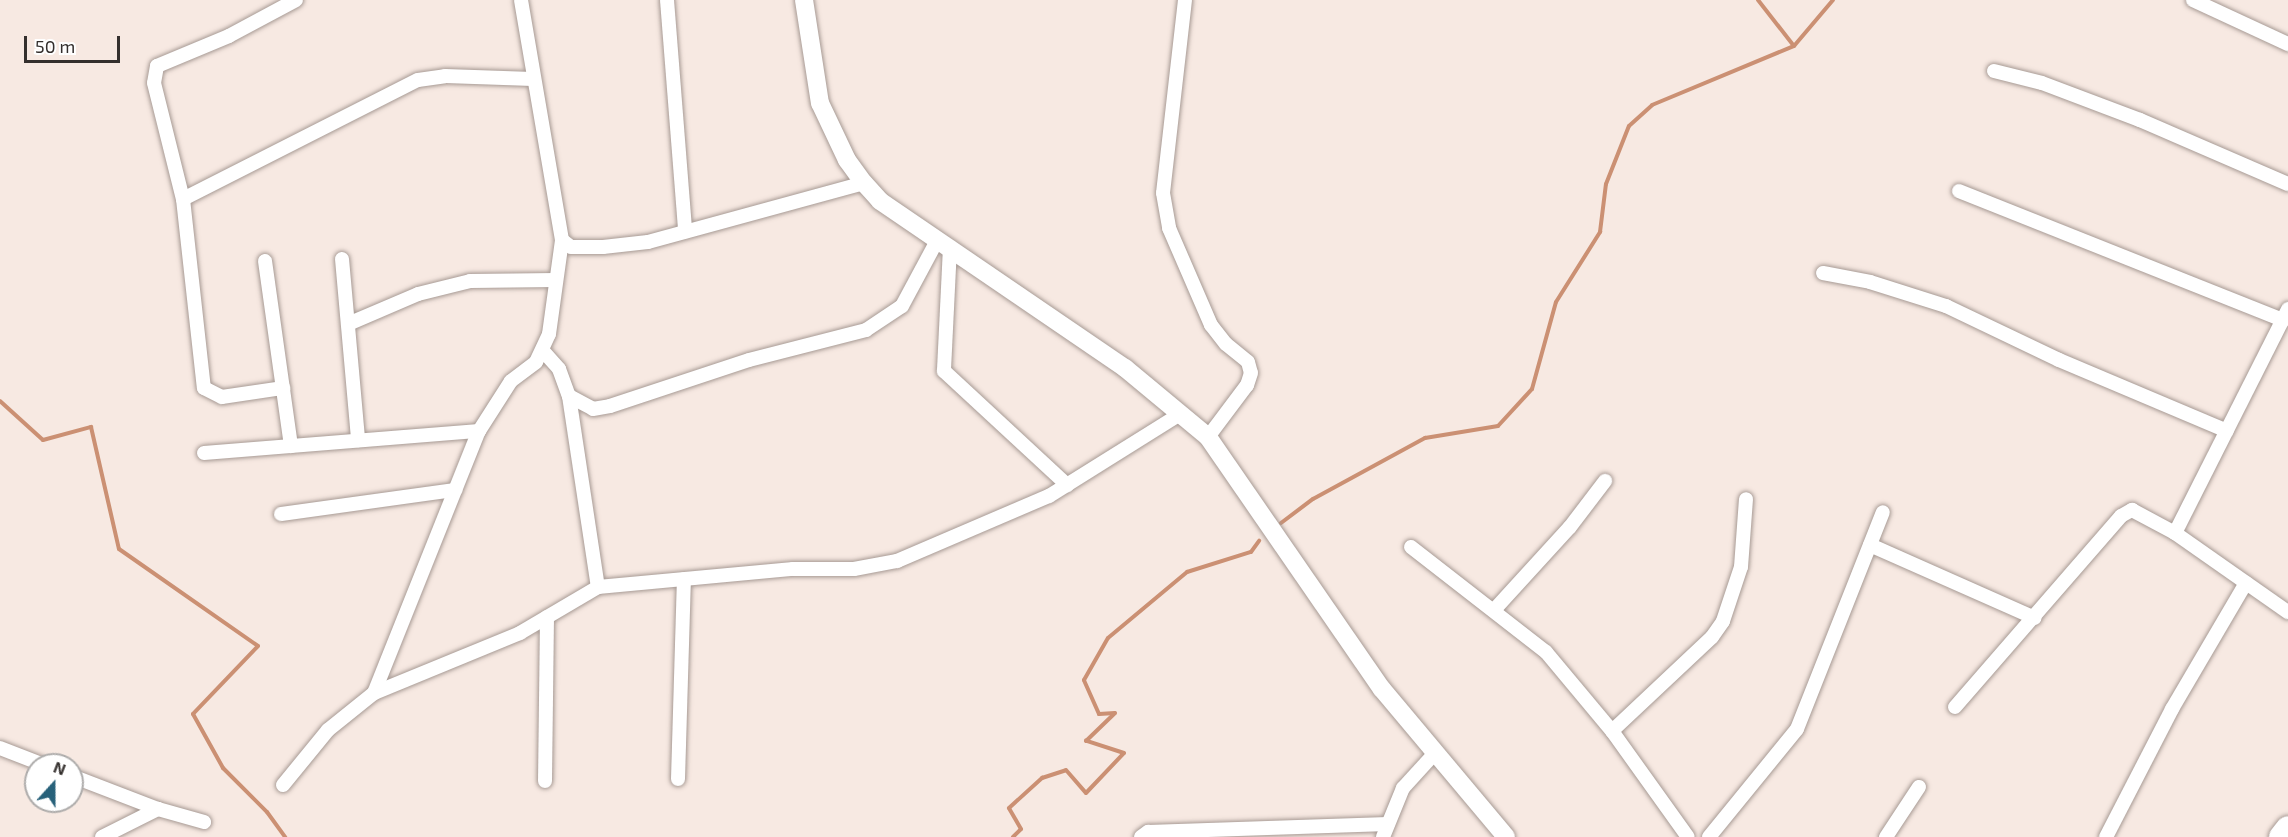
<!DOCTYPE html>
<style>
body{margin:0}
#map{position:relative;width:2288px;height:837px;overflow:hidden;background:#f7e9e2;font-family:"Exo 2",sans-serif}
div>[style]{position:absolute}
.stream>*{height:4px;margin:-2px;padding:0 2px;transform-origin:2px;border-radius:2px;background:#cb9073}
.roads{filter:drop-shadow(0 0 2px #a79a94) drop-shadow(0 0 2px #a79a94)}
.street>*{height:14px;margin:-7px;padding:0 7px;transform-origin:7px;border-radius:7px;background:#fff}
.secondary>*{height:18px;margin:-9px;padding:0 9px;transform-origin:9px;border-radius:9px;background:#fff}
.highway>*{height:24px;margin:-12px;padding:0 12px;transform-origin:12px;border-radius:12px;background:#fff}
span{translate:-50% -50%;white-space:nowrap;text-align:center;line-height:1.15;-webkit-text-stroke:4.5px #fff;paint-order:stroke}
.north{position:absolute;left:24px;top:753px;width:60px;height:60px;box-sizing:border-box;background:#fff;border:2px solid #aeacab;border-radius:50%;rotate:21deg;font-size:16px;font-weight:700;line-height:24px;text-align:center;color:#342f2d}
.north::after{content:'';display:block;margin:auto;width:21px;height:27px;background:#27617a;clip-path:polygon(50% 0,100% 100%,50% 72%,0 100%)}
.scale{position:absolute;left:24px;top:36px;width:96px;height:27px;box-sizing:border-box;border:3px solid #342f2d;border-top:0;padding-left:8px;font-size:18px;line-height:21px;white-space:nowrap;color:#342f2d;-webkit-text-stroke:4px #fff;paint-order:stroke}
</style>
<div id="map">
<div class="stream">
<div style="left:1758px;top:0;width:58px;rotate:52deg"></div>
<div style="left:0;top:401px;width:58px;rotate:42.2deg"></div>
<div style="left:43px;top:440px;width:50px;rotate:-15.2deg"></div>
<div style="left:91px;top:427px;width:125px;rotate:77.1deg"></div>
<div style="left:119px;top:549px;width:169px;rotate:34.9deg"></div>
<div style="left:258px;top:646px;width:94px;rotate:133.7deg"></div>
<div style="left:193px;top:714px;width:62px;rotate:60.9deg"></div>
<div style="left:223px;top:768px;width:62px;rotate:45deg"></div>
<div style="left:267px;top:812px;width:31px;rotate:54deg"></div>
<div style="left:1281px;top:523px;width:40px;rotate:-37deg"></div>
<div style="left:1313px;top:499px;width:128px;rotate:-28.6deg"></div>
<div style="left:1425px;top:438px;width:74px;rotate:-9.3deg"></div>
<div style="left:1498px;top:426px;width:50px;rotate:-47.4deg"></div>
<div style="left:1532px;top:389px;width:90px;rotate:-74.6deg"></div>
<div style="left:1556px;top:302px;width:83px;rotate:-57.8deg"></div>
<div style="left:1600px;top:232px;width:48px;rotate:-82.9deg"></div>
<div style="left:1606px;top:184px;width:62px;rotate:-68.4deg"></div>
<div style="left:1629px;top:126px;width:31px;rotate:-42deg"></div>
<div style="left:1652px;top:105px;width:154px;rotate:-22.6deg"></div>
<div style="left:1794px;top:46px;width:60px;rotate:-49.7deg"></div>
<div style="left:1013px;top:837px;width:11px;rotate:-45deg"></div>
<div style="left:1021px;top:829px;width:24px;rotate:-120deg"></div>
<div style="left:1009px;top:808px;width:45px;rotate:-42.3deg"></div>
<div style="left:1042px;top:778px;width:25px;rotate:-18deg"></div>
<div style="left:1066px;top:770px;width:30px;rotate:49deg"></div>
<div style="left:1086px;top:793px;width:55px;rotate:-46.5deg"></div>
<div style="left:1124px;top:753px;width:40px;rotate:-162deg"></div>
<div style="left:1086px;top:741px;width:40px;rotate:-44deg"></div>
<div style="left:1115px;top:713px;width:16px;rotate:176deg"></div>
<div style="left:1099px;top:714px;width:37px;rotate:-114deg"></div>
<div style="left:1084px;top:680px;width:48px;rotate:-60.3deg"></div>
<div style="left:1108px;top:638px;width:103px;rotate:-39.9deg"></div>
<div style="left:1187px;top:572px;width:67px;rotate:-17.4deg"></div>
<div style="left:1251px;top:552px;width:14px;rotate:-54deg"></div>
</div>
<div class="roads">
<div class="street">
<div style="left:296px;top:0;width:76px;rotate:151.8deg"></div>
<div style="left:229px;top:36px;width:78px;rotate:157.4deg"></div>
<div style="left:157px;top:66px;width:17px;rotate:100deg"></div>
<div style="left:154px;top:83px;width:120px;rotate:76deg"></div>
<div style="left:183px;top:199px;width:263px;rotate:-26.9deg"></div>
<div style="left:418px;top:80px;width:27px;rotate:-8deg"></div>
<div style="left:445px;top:76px;width:88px;rotate:2deg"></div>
<div style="left:667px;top:0;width:232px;rotate:85.5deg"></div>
<div style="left:1185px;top:0;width:194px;rotate:96.5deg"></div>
<div style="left:1163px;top:193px;width:36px;rotate:80deg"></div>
<div style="left:1169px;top:228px;width:106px;rotate:66.6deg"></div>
<div style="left:1211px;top:325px;width:24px;rotate:52deg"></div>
<div style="left:1226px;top:344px;width:28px;rotate:39deg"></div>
<div style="left:1248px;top:362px;width:11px;rotate:75deg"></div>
<div style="left:1251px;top:373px;width:13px;rotate:108deg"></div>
<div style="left:1247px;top:385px;width:65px;rotate:126.9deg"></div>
<div style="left:2193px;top:0;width:105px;rotate:24.9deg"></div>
<div style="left:1994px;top:71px;width:49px;rotate:14deg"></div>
<div style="left:2042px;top:83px;width:105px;rotate:20.7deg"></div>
<div style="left:2140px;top:120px;width:161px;rotate:23.4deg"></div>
<div style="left:1959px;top:191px;width:349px;rotate:21.7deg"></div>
<div style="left:183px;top:199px;width:190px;rotate:83.7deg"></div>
<div style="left:204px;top:388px;width:20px;rotate:27deg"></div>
<div style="left:222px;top:397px;width:62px;rotate:-8.4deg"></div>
<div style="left:562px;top:240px;width:11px;rotate:38deg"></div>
<div style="left:571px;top:247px;width:32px"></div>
<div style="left:603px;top:247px;width:45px;rotate:-6.3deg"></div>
<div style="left:648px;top:242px;width:224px;rotate:-15.3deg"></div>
<div style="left:950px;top:247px;width:124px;rotate:92.8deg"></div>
<div style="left:944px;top:371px;width:168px;rotate:42.8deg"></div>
<div style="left:342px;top:259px;width:182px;rotate:84.9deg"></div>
<div style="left:265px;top:261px;width:187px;rotate:82deg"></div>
<div style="left:1823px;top:273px;width:48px;rotate:10.8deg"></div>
<div style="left:1870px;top:282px;width:80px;rotate:17.5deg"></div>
<div style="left:1946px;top:306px;width:125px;rotate:25.5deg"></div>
<div style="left:2059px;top:360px;width:182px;rotate:22.9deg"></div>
<div style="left:348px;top:324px;width:76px;rotate:-23.2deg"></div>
<div style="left:418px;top:294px;width:54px;rotate:-14deg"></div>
<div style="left:470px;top:281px;width:86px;rotate:-0.7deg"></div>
<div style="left:543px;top:351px;width:24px;rotate:48deg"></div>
<div style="left:559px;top:369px;width:29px;rotate:70deg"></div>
<div style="left:569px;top:396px;width:27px;rotate:28deg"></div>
<div style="left:593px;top:409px;width:17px;rotate:-10deg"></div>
<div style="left:610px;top:406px;width:146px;rotate:-18.3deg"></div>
<div style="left:749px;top:360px;width:121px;rotate:-14.4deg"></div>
<div style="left:866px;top:330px;width:43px;rotate:-33.7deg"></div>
<div style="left:902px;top:306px;width:76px;rotate:-61.8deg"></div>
<div style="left:569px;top:396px;width:193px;rotate:81.4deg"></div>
<div style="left:204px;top:453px;width:276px;rotate:-4.6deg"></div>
<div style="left:281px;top:514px;width:176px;rotate:-7.9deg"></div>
<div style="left:2175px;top:533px;width:251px;rotate:-63.2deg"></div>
<div style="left:1870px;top:545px;width:180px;rotate:23.9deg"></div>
<div style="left:1411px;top:547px;width:171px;rotate:37.9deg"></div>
<div style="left:1546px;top:652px;width:103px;rotate:50.1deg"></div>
<div style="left:1612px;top:731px;width:130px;rotate:54.4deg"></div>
<div style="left:1495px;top:609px;width:111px;rotate:-47.6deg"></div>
<div style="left:1570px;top:527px;width:58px;rotate:-52.7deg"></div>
<div style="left:374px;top:693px;width:282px;rotate:-68.2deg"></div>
<div style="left:479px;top:431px;width:59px;rotate:-57.4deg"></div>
<div style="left:511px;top:381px;width:31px;rotate:-37deg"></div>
<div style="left:536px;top:362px;width:31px;rotate:-65deg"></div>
<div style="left:549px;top:334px;width:95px;rotate:-82.1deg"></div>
<div style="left:562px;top:240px;width:243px;rotate:-99.7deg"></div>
<div style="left:1955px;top:707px;width:253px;rotate:-49deg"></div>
<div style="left:2121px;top:516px;width:13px;rotate:-29deg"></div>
<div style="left:2132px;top:510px;width:49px;rotate:28.1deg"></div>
<div style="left:2175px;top:533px;width:138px;rotate:35deg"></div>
<div style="left:1612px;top:731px;width:137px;rotate:-43.2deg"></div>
<div style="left:1712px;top:637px;width:19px;rotate:-55deg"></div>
<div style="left:1723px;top:621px;width:57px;rotate:-71.6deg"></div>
<div style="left:1741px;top:567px;width:68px;rotate:-85.8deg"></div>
<div style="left:0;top:748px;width:47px;rotate:21.1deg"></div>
<div style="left:72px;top:776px;width:92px;rotate:21deg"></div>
<div style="left:678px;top:779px;width:200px;rotate:-88.3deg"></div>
<div style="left:545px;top:781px;width:164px;rotate:-89.3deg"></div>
<div style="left:283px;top:785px;width:71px;rotate:-50.7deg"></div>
<div style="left:328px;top:730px;width:59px;rotate:-38.8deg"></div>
<div style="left:374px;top:693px;width:158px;rotate:-22.3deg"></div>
<div style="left:520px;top:633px;width:91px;rotate:-30.5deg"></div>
<div style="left:598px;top:587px;width:196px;rotate:-5.3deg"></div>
<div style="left:793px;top:569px;width:61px"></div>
<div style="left:854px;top:569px;width:44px;rotate:-10.5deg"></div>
<div style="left:897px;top:561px;width:165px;rotate:-23.2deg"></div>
<div style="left:1049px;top:496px;width:155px;rotate:-32deg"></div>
<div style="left:102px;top:837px;width:63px;rotate:-26.6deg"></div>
<div style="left:158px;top:809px;width:48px;rotate:15.8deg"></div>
<div style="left:1141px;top:837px;width:9px;rotate:-36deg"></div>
<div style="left:1148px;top:832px;width:240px;rotate:-1.9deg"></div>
<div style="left:1383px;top:837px;width:53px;rotate:-67.8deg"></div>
<div style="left:1403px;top:788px;width:47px;rotate:-47.6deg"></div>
<div style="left:1709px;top:837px;width:139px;rotate:-50.8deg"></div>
<div style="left:1797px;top:729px;width:233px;rotate:-68.4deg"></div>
<div style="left:1886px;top:837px;width:60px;rotate:-56.6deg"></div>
<div style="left:2106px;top:837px;width:144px;rotate:-62.7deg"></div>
<div style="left:2172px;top:709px;width:146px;rotate:-59.6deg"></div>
</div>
<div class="secondary">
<div style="left:804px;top:0;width:104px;rotate:81.2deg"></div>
<div style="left:820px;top:103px;width:63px;rotate:64.7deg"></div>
<div style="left:847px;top:160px;width:29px;rotate:54deg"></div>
<div style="left:864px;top:183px;width:24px;rotate:48deg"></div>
<div style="left:880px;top:201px;width:297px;rotate:34.3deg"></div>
<div style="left:1125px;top:368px;width:108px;rotate:39.7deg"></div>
<div style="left:1208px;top:437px;width:306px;rotate:55.4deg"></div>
<div style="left:1382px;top:689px;width:193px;rotate:50deg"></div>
</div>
<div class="highway">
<div style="left:2281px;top:837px;width:11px;rotate:-52deg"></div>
</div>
</div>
<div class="north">N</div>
<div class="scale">50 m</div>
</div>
